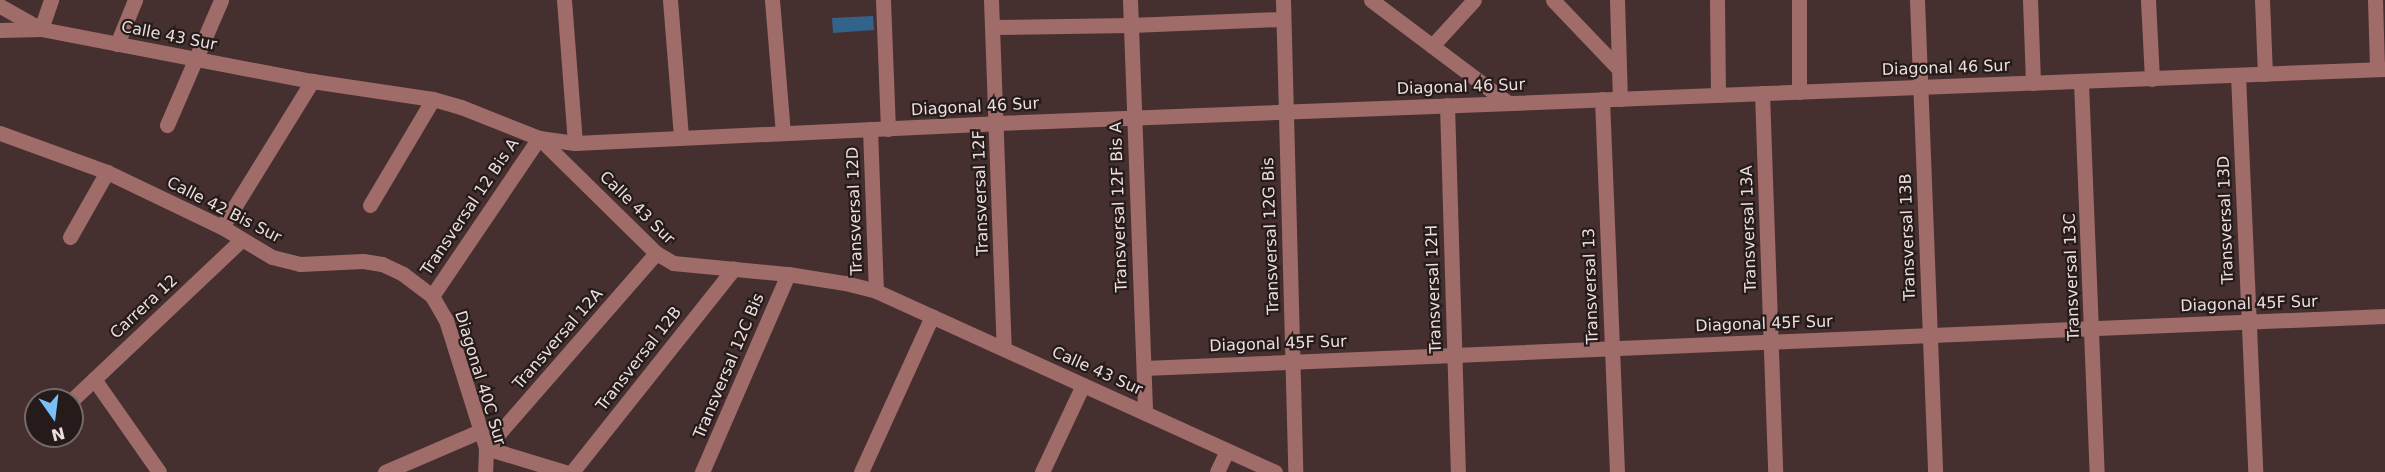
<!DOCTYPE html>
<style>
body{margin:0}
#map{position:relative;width:2385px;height:472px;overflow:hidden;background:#46302f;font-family:"DejaVu Sans",sans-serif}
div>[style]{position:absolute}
.building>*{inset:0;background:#31638b}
.minor>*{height:15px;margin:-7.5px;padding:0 7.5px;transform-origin:7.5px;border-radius:7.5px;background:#9f6c6a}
span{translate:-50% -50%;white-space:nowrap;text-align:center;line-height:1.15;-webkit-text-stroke:4.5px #251b1a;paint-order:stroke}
.street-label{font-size:16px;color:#ecdedd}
.north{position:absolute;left:24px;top:388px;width:60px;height:60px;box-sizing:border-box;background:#251b1a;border:2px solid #756968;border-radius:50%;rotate:166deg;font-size:16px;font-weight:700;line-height:24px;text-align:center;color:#ecdedd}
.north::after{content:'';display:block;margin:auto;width:21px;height:27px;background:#7abff8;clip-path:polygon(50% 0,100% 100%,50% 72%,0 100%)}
</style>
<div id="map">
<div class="building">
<div style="clip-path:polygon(873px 16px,874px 30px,833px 33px,832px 18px)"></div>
</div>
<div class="minor">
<div style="left:564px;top:0;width:143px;rotate:85.6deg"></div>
<div style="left:670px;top:0;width:138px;rotate:85.4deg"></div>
<div style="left:772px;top:0;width:133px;rotate:85.3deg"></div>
<div style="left:883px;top:0;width:129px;rotate:87.8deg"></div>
<div style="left:991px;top:0;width:349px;rotate:87.9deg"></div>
<div style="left:1130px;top:0;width:413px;rotate:87.9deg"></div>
<div style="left:1283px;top:0;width:472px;rotate:88.5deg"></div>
<div style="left:1371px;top:0;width:171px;rotate:36.9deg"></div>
<div style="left:1553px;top:0;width:94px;rotate:46.3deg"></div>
<div style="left:1617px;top:0;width:99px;rotate:88.3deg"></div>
<div style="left:1717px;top:0;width:95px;rotate:89.4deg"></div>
<div style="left:1917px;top:0;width:472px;rotate:87.8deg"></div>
<div style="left:2030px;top:0;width:83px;rotate:87.9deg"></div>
<div style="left:2148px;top:0;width:79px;rotate:87.1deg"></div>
<div style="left:2262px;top:0;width:74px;rotate:87.7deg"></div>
<div style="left:2375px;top:0;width:69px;rotate:88.3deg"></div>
<div style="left:0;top:6px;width:47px;rotate:29.3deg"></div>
<div style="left:41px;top:29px;width:31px;rotate:-71deg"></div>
<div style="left:992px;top:27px;width:139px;rotate:-0.8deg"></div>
<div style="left:1131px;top:25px;width:152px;rotate:-2.3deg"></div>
<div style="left:0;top:30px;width:41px;rotate:-1.4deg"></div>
<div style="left:41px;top:29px;width:276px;rotate:10.9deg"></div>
<div style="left:312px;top:81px;width:122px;rotate:8.5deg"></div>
<div style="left:433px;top:99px;width:29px;rotate:16deg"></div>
<div style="left:461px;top:107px;width:84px;rotate:21.7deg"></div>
<div style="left:539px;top:138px;width:164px;rotate:44.5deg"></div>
<div style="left:656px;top:253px;width:20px;rotate:30deg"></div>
<div style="left:673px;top:263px;width:116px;rotate:5.5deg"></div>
<div style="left:788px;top:274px;width:58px;rotate:9deg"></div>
<div style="left:845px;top:283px;width:32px;rotate:14deg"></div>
<div style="left:876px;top:291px;width:438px;rotate:24.4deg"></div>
<div style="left:117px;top:44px;width:48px;rotate:-67.8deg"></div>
<div style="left:1432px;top:46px;width:62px;rotate:-47.6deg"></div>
<div style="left:2238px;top:75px;width:397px;rotate:87.5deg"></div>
<div style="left:2081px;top:82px;width:390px;rotate:87.7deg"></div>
<div style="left:1799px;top:92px;width:92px;rotate:-90deg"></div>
<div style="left:1762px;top:93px;width:379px;rotate:88deg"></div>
<div style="left:1602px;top:99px;width:373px;rotate:87.7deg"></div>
<div style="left:1447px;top:105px;width:367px;rotate:88.3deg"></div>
<div style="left:167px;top:125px;width:136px;rotate:-66.6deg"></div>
<div style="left:870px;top:129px;width:162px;rotate:87.9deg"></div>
<div style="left:0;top:133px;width:114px;rotate:20deg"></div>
<div style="left:107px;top:172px;width:127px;rotate:25.6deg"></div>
<div style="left:222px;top:227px;width:58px;rotate:31deg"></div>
<div style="left:272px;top:257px;width:29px;rotate:14deg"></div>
<div style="left:300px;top:264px;width:63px;rotate:-2.7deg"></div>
<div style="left:363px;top:261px;width:19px;rotate:9deg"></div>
<div style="left:382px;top:264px;width:23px;rotate:25deg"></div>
<div style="left:403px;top:274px;width:36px;rotate:37deg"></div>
<div style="left:432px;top:296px;width:28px;rotate:60deg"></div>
<div style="left:446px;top:320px;width:134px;rotate:72.6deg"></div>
<div style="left:486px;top:448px;width:24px;rotate:92deg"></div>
<div style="left:539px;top:138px;width:36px;rotate:8deg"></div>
<div style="left:575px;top:143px;width:421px;rotate:-2.7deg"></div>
<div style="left:996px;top:123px;width:1390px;rotate:-2.23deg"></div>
<div style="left:370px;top:205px;width:123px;rotate:-59.3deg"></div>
<div style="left:222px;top:227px;width:172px;rotate:-58.3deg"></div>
<div style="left:70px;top:237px;width:75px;rotate:-60.4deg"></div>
<div style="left:432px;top:296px;width:191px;rotate:-55.9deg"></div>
<div style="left:1144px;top:368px;width:1242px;rotate:-2.4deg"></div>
<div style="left:94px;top:379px;width:113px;rotate:55deg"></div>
<div style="left:72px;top:400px;width:233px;rotate:-43.4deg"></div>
<div style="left:486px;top:448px;width:259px;rotate:-48.9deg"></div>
<div style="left:486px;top:448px;width:83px;rotate:16.9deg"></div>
<div style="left:385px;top:472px;width:103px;rotate:-23.3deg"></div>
<div style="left:572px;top:472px;width:260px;rotate:-51.5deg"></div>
<div style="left:702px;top:472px;width:216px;rotate:-66.5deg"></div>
<div style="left:861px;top:472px;width:171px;rotate:-65.5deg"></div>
<div style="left:1042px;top:472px;width:96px;rotate:-64.8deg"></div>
<div style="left:1217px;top:472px;width:23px;rotate:-65deg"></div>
</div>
<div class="street-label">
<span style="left:169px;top:36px;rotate:11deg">Calle 43 Sur</span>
<span style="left:1946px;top:68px;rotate:-2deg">Diagonal 46 Sur</span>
<span style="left:1461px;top:87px;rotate:-2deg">Diagonal 46 Sur</span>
<span style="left:975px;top:107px;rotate:-3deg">Diagonal 46 Sur</span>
<span style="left:981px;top:193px;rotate:-92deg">Transversal 12F</span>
<span style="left:470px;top:207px;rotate:-56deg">Transversal 12 Bis A</span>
<span style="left:1119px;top:207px;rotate:-92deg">Transversal 12F Bis A</span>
<span style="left:637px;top:208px;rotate:44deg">Calle 43 Sur</span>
<span style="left:224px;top:210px;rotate:27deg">Calle 42 Bis Sur</span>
<span style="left:855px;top:211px;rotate:-92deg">Transversal 12D</span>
<span style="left:2226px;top:220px;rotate:-92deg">Transversal 13D</span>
<span style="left:1749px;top:229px;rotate:-92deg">Transversal 13A</span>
<span style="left:1271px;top:236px;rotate:-92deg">Transversal 12G Bis</span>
<span style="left:1908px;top:237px;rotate:-92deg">Transversal 13B</span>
<span style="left:2072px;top:277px;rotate:-92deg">Transversal 13C</span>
<span style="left:1591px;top:286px;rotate:-92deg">Transversal 13</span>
<span style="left:1434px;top:289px;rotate:-92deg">Transversal 12H</span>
<span style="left:2249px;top:304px;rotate:-2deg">Diagonal 45F Sur</span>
<span style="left:144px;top:307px;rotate:-43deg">Carrera 12</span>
<span style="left:1764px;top:324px;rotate:-2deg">Diagonal 45F Sur</span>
<span style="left:558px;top:339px;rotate:-49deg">Transversal 12A</span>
<span style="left:1278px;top:344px;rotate:-2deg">Diagonal 45F Sur</span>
<span style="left:639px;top:359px;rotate:-52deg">Transversal 12B</span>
<span style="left:729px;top:366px;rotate:-67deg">Transversal 12C Bis</span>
<span style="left:1097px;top:371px;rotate:24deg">Calle 43 Sur</span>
<span style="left:480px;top:378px;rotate:73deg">Diagonal 40C Sur</span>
</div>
<div class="north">N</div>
</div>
